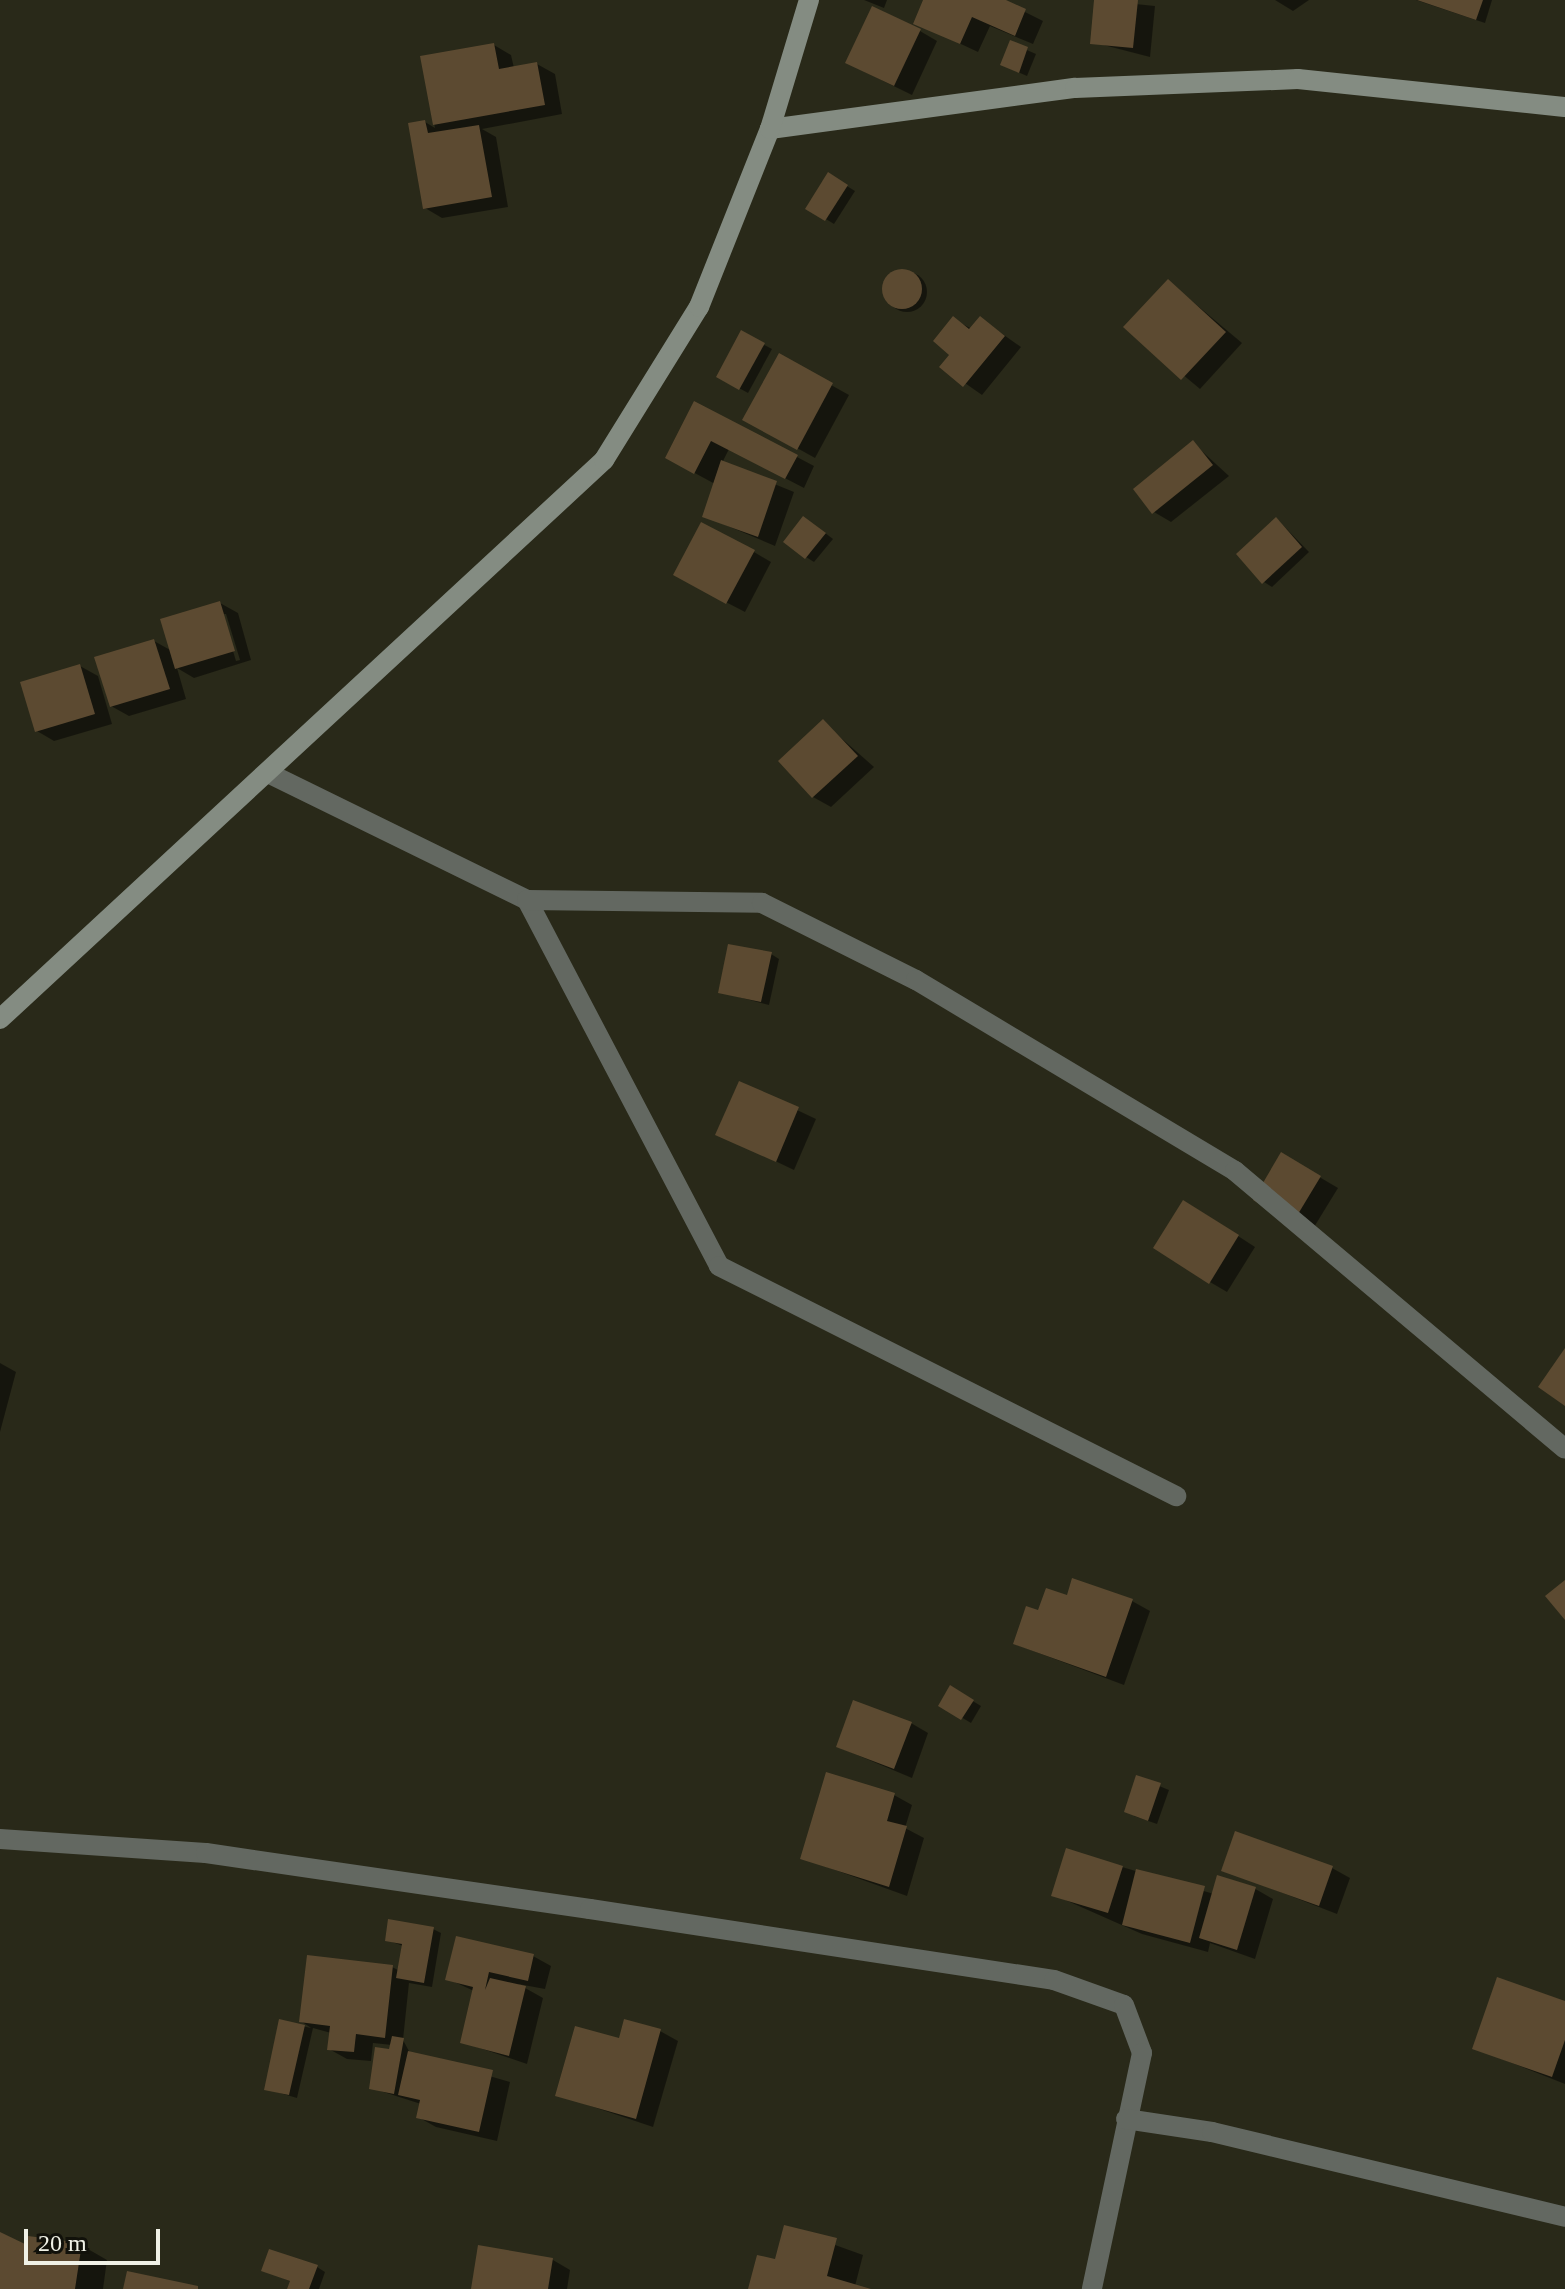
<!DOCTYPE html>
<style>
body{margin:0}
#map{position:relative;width:1565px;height:2289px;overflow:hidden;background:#292919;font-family:Georgia,serif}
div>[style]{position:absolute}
.shadow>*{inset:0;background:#0007}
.round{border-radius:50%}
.building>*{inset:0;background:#5c4a31}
.street>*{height:20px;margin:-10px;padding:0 10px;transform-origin:10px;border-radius:10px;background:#636861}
.secondary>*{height:20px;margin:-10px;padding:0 10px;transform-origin:10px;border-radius:10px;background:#848c82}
span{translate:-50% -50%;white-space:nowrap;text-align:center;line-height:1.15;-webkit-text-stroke:8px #11110a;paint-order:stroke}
.scale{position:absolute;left:24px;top:2229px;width:136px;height:36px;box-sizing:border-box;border:4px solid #f0f1e6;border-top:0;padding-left:10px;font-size:24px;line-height:28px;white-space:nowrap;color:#f0f1e6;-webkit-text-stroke:6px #11110a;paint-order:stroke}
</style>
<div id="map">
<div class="shadow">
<div style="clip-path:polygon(864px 0,887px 0,884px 8px)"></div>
<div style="clip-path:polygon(926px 0,1001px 0,1043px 21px,1033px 44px,990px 26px,978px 52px,916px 23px)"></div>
<div style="clip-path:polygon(1096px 0,1155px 6px,1150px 57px,1092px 42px)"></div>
<div style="clip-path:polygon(1275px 0,1309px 0,1293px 11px)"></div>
<div style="clip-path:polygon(1416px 0,1492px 0,1485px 23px)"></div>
<div style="clip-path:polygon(920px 31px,937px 41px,912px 95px,865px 72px)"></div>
<div style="clip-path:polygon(1011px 43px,1036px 54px,1027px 76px,1011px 69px)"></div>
<div style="clip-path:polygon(494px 45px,511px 55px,514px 68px,537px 64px,555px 74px,562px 114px,482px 129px,496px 137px,508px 207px,442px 218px,425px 208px,425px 122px,435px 128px,422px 57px)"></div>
<div style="clip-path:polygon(837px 180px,855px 191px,834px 224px,808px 208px)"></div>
<div class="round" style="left:887px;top:272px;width:40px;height:40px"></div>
<div style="clip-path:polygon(1168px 281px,1242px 343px,1200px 389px,1126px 327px)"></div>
<div style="clip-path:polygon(980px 318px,1021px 347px,982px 395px,942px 367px,952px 354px,953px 319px,972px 329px)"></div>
<div style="clip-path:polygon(742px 333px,772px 349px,748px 393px,719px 377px)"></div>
<div style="clip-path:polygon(779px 356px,849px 395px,815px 458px,745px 419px)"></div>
<div style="clip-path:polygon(695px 403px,814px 466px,804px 488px,729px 449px,722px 463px,794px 492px,775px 546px,704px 516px,715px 484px,667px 458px)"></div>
<div style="clip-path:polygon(1193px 443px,1229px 476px,1171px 522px,1154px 512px)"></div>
<div style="clip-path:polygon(1277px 519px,1309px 552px,1272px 587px,1264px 582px)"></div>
<div style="clip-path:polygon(812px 523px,833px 539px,814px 562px,806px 557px)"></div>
<div style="clip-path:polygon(754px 552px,771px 562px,745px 612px,693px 585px)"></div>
<div style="clip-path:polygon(evenodd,220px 603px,238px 613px,251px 660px,194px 678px,177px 668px,186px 699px,129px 716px,111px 706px,154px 641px,172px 651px,220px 603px,222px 614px,226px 614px,240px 660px,236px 661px,222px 614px)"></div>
<div style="clip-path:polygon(80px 666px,98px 676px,112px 724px,54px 741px,37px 731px)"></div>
<div style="clip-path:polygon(823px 722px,874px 767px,831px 807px,813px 797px)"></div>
<div style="clip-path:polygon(771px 954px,779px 959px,769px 1005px,720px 992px)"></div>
<div style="clip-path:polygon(740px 1083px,816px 1119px,794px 1170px,718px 1134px)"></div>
<div style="clip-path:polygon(1282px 1155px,1338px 1188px,1311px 1232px,1255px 1199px)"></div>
<div style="clip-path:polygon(1201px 1212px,1255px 1247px,1227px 1292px,1210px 1282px)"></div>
<div style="clip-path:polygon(0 1363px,16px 1372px,0 1432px)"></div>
<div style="clip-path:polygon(1068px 1597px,1132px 1601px,1150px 1611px,1124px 1685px,1015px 1644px,1039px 1612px)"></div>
<div style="clip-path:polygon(951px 1688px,981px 1706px,971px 1723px,941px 1705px)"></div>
<div style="clip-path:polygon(911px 1723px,928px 1733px,912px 1778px,838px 1747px)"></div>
<div style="clip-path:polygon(1137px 1777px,1169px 1790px,1157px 1824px,1134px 1816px)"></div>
<div style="clip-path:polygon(894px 1795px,912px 1805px,905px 1828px,924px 1838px,907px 1896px,802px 1858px)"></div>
<div style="clip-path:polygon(1122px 1867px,1214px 1894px,1252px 1887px,1273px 1899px,1255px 1959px,1210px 1943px,1208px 1952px,1142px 1934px,1054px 1895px)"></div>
<div style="clip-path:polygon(1332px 1868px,1350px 1878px,1337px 1914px,1224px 1870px)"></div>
<div style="clip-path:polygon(433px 1929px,441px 1933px,432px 1987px,409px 1983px,403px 2040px,410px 2053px,510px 2082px,497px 2141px,436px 2127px,418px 2117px,421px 2104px,371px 2088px,392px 2045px,373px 2043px,371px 2061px,347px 2059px,329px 2049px,331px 2033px,313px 2028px,297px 2098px,266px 2089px,280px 2021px,311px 2028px,301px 2021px,392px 1967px,400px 1971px,403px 1946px,387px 1940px)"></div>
<div style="clip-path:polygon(533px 1956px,551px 1966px,545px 1989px,518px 1984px,543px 1998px,527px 2064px,462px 2042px,474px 1991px,448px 1979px)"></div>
<div style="clip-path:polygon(1565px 2003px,1565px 2084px,1474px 2048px)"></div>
<div style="clip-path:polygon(660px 2031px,678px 2041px,653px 2127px,558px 2095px,620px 2041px)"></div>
<div style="clip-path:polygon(785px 2227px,863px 2255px,855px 2286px,867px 2289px,750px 2289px,776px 2262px)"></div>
<div style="clip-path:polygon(0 2238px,29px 2247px,81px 2245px,107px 2260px,103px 2289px,0 2289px)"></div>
<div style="clip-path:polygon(553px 2260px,570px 2270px,567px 2289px,477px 2289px)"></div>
<div style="clip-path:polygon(317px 2267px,325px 2272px,319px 2289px,289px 2289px,292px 2282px,264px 2270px)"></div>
</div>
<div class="building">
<div style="clip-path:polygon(923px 0,1006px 0,1026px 9px,1015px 36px,972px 17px,960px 44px,913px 24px)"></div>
<div style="clip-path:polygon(1094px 0,1138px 0,1133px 48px,1090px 44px)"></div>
<div style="clip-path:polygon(1417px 0,1483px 0,1476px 20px)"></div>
<div style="clip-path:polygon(872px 6px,921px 29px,894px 86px,845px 63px)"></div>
<div style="clip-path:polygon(1010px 40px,1028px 47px,1019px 73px,1000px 65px)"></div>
<div style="clip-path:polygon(494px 43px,499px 69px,537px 62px,545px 105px,433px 125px,420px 56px)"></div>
<div style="clip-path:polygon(425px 120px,428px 133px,479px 125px,492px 197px,423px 209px,408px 123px)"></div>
<div style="clip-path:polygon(828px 172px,848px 185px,825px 221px,805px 209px)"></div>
<div class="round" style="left:882px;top:269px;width:40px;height:40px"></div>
<div style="clip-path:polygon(1168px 279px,1226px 332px,1181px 380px,1123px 327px)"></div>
<div style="clip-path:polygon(953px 316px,969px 329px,980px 316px,1005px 336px,963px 387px,939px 367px,949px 355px,933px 341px)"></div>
<div style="clip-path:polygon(741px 330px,765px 343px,739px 390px,716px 377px)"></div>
<div style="clip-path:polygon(779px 353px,833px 383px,797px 450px,742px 420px)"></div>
<div style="clip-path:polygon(694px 401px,798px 455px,785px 479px,711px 441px,694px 474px,665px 458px)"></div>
<div style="clip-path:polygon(1193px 440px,1213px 465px,1152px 514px,1133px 489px)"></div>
<div style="clip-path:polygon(721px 460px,777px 481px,758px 537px,702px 517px)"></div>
<div style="clip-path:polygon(803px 516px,826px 533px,805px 559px,783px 542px)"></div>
<div style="clip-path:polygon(1276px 517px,1302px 547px,1262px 584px,1236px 554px)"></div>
<div style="clip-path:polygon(701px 522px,755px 550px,726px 604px,673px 575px)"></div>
<div style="clip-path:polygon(220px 601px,235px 651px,175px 669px,160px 619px)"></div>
<div style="clip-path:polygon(154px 639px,170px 689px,110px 707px,94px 657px)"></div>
<div style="clip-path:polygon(80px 664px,95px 714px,35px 732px,20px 682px)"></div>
<div style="clip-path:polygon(823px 719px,858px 756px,812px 798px,778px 761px)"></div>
<div style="clip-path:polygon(728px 944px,772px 952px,761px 1002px,718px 993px)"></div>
<div style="clip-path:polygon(739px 1081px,799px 1107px,776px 1162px,715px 1135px)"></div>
<div style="clip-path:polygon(1281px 1152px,1321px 1176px,1292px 1224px,1253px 1200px)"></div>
<div style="clip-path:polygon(1183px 1200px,1239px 1235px,1209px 1284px,1153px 1248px)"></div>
<div style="clip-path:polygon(1565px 1348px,1565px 1406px,1538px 1387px)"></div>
<div style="clip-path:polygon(1072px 1578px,1133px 1599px,1106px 1677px,1013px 1644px,1026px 1606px,1038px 1610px,1046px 1588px,1067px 1595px)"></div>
<div style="clip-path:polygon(1565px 1580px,1565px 1620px,1545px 1596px)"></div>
<div style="clip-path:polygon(950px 1685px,974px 1700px,961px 1720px,938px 1706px)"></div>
<div style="clip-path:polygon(853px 1700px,912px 1722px,894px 1769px,836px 1747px)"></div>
<div style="clip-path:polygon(826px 1772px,895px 1793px,887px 1821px,907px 1826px,889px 1887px,800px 1859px)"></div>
<div style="clip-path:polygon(1136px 1775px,1161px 1783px,1148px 1821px,1124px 1812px)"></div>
<div style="clip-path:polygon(1235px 1831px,1333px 1866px,1319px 1906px,1221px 1871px)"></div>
<div style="clip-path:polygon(1066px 1848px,1123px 1866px,1108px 1913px,1051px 1896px)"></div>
<div style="clip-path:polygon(1136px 1869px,1205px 1886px,1190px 1943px,1122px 1925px)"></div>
<div style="clip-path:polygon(1217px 1875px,1256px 1887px,1237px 1950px,1199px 1938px)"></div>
<div style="clip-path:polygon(388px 1919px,434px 1927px,424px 1983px,396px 1978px,402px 1944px,385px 1941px)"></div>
<div style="clip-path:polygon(456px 1936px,534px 1954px,528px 1981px,489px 1972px,485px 1990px,490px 1978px,526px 1986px,509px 2056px,460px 2043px,473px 1987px,445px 1980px)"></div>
<div style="clip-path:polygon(307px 1955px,393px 1965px,385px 2038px,356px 2034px,354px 2052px,327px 2050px,330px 2026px,299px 2022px)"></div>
<div style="clip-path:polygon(1497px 1977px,1565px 2001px,1565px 2040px,1552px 2077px,1472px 2049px)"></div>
<div style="clip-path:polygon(279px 2019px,305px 2025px,289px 2095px,264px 2090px)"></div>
<div style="clip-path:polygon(624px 2019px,661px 2029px,636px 2119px,555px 2096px,575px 2026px,619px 2038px)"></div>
<div style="clip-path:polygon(392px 2036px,404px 2038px,394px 2094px,369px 2089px,375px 2047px,389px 2049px)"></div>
<div style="clip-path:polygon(408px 2051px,493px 2070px,479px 2132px,416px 2118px,420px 2100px,398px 2095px)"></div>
<div style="clip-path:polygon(784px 2225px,837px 2238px,827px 2276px,871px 2289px,748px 2289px,757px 2255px,775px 2259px)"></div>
<div style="clip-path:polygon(0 2232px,27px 2245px,28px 2236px,82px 2243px,75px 2289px,0 2289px)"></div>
<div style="clip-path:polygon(478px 2245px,553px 2258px,548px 2289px,471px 2289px)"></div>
<div style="clip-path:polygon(269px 2249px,318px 2265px,309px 2289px,287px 2289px,290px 2281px,261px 2271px)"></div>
<div style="clip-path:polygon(127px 2271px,198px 2286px,198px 2289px,123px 2289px)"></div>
</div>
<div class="street">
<div style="left:268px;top:773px;width:288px;rotate:26.1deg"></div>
<div style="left:527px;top:900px;width:413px;rotate:62.3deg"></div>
<div style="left:719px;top:1266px;width:512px;rotate:26.72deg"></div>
<div style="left:527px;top:900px;width:235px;rotate:0.7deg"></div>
<div style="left:762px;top:903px;width:172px;rotate:26.6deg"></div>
<div style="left:916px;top:980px;width:372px;rotate:30.9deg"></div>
<div style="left:1235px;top:1171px;width:431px;rotate:40.1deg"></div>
<div style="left:0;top:1839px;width:206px;rotate:3.9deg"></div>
<div style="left:206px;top:1853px;width:388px;rotate:8.3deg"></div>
<div style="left:590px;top:1909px;width:469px;rotate:8.7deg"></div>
<div style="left:1054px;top:1980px;width:74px;rotate:19.7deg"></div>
<div style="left:1124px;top:2005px;width:51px;rotate:69.4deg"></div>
<div style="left:1142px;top:2053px;width:241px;rotate:102deg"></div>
<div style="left:1126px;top:2119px;width:87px;rotate:8.6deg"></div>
<div style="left:1212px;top:2132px;width:363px;rotate:13.5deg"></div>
</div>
<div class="secondary">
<div style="left:770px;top:129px;width:308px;rotate:-7.7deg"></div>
<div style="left:1075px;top:88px;width:223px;rotate:-2.3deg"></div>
<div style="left:1298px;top:79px;width:268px;rotate:6deg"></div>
<div style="left:0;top:1019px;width:823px;rotate:-42.78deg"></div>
<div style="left:604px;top:460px;width:180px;rotate:-58.2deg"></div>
<div style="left:699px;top:307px;width:192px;rotate:-68.3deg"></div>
<div style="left:770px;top:129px;width:135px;rotate:-73.2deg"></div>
</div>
<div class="scale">20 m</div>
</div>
